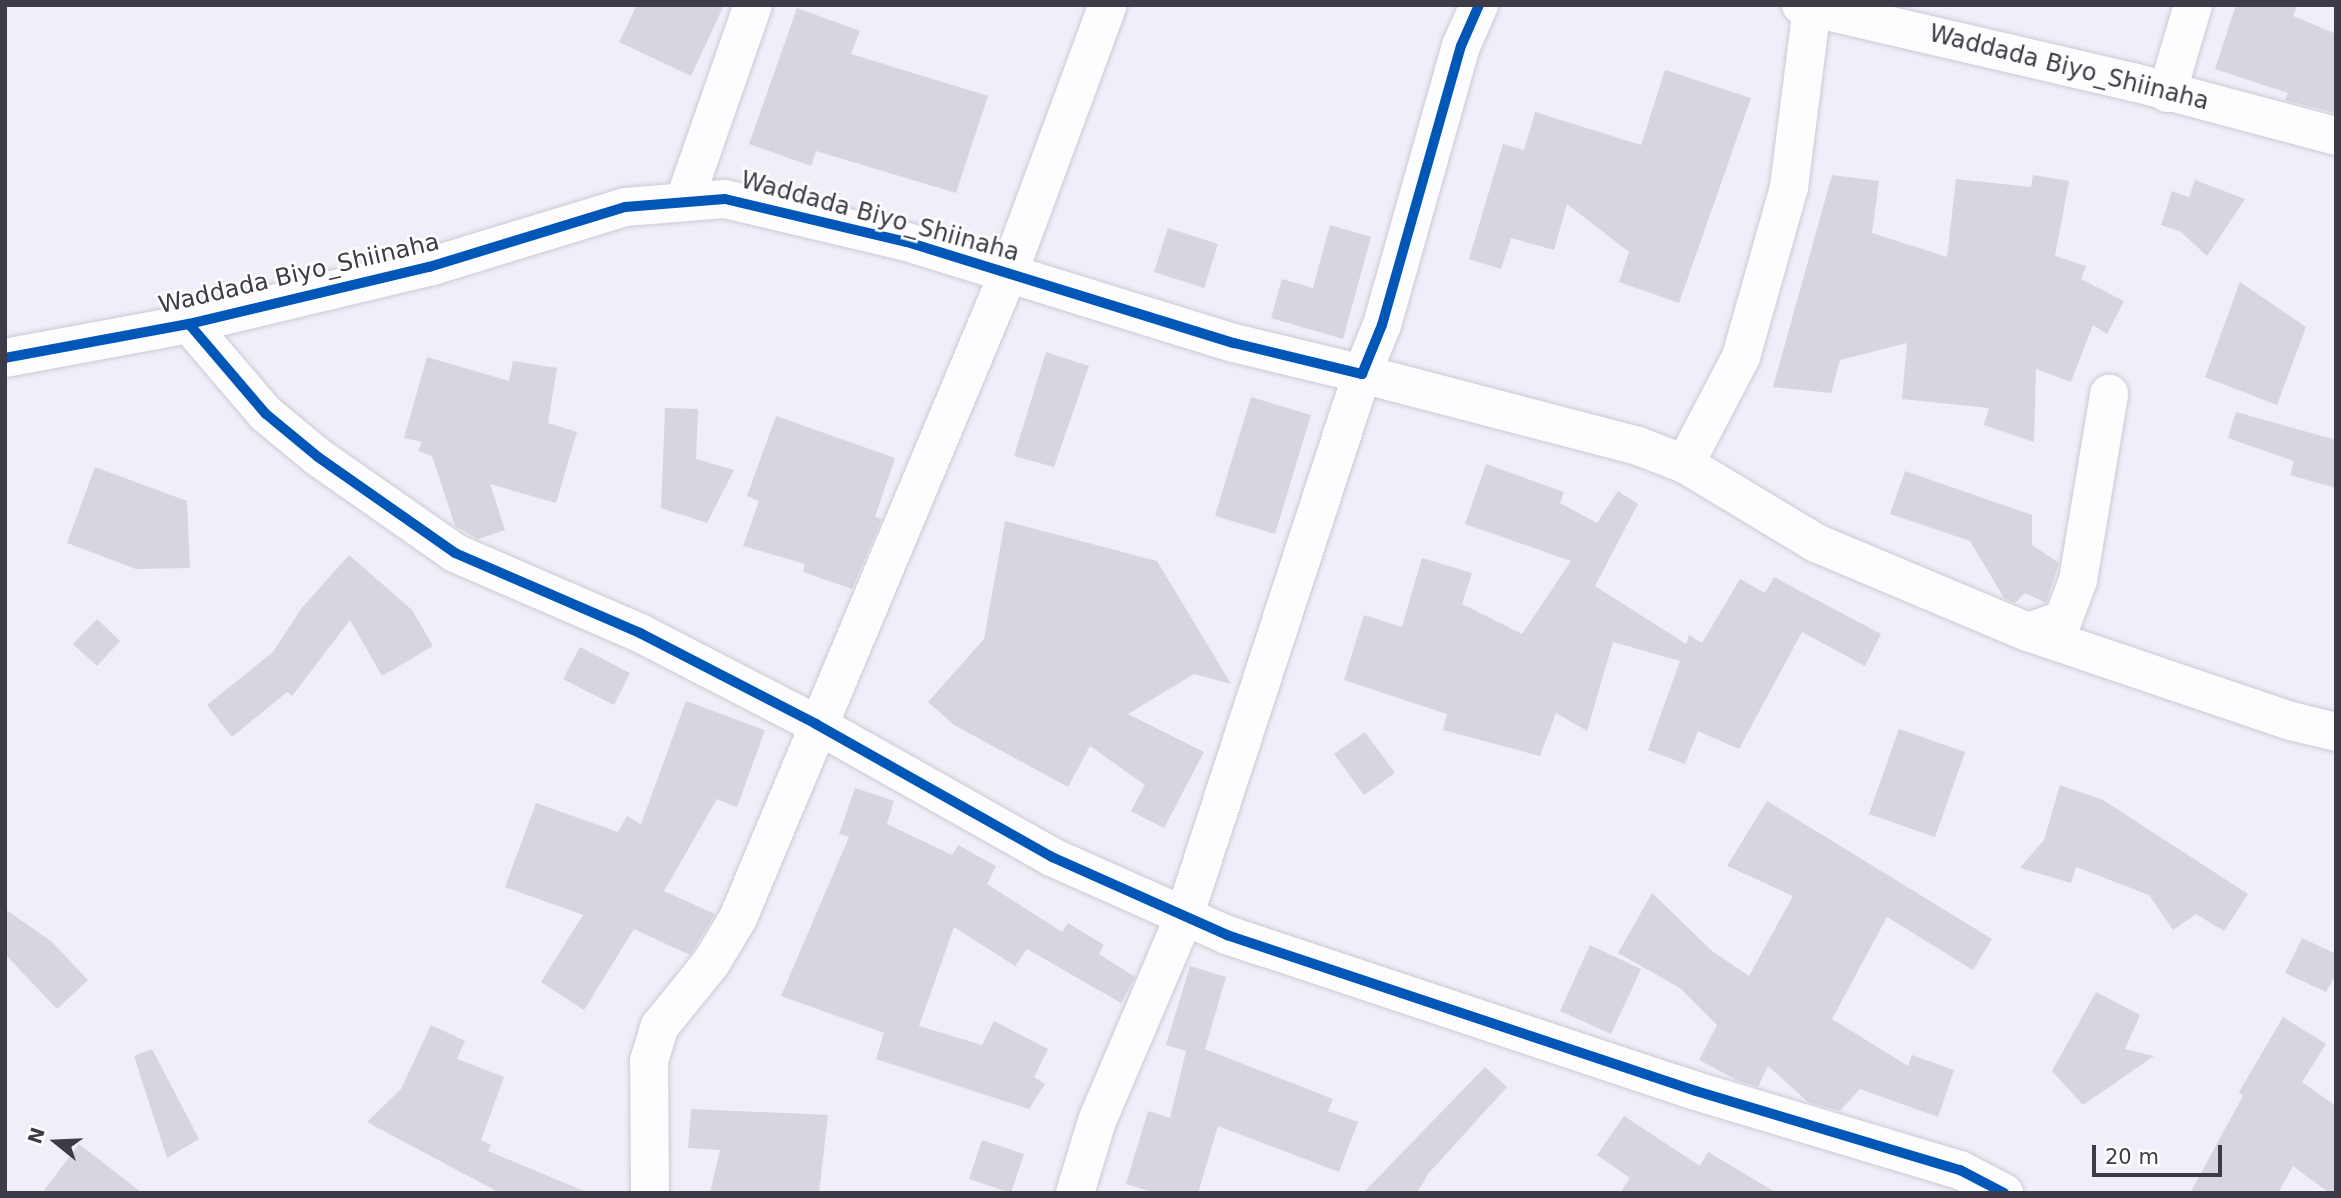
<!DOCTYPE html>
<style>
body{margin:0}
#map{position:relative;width:2341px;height:1198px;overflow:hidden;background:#f0eef8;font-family:"DejaVu Sans",sans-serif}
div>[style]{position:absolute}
.building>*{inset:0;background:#d7d5df}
.roads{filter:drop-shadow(0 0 2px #ccc9d4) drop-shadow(0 0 2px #ccc9d4)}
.minor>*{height:38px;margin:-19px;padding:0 19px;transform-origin:19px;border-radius:19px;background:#fdfcfe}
.cycleway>*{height:10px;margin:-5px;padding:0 5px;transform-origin:5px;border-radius:5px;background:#0057b8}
span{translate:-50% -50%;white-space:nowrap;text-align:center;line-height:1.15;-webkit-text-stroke:5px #fff;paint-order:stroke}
.street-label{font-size:24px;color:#3d3b47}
.frame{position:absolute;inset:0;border:7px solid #3d3b47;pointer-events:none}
.north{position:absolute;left:21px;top:1107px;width:70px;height:70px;-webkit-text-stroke:5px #fff;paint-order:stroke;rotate:288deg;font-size:19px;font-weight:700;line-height:28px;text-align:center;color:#3d3b47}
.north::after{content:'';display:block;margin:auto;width:24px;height:32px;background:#3d3b47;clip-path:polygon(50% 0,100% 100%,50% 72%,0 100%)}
.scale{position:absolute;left:2092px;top:1145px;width:130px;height:32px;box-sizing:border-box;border:4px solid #3d3b47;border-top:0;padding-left:9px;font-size:21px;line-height:24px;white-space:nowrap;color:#3d3b47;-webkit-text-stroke:5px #fff;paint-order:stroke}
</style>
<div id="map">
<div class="building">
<div style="clip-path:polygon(637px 5px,724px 5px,691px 76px,619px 42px)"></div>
<div style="clip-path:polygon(2236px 5px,2297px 5px,2293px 16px,2336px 34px,2336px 113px,2285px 100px,2288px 93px,2215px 69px)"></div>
<div style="clip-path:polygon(797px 8px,860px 31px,851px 54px,988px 96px,956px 193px,816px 151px,811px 166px,749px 144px)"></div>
<div style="clip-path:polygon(1665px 70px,1751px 98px,1679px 303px,1619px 282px,1629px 252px,1567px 204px,1554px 250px,1511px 238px,1501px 269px,1469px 259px,1503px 144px,1524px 150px,1535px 112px,1641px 145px)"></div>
<div style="clip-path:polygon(1832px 175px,1879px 181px,1872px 233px,1947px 257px,1956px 179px,2031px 187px,2033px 175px,2069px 181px,2055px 256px,2086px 266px,2081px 279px,2124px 301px,2107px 334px,2093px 325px,2071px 382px,2036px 369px,2034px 442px,1984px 425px,1989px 408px,1902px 399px,1907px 343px,1840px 360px,1831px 393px,1773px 387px)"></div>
<div style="clip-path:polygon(2195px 180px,2245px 199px,2207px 256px,2181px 232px,2161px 225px,2172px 191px,2189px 197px)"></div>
<div style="clip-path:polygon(1330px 225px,1371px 237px,1343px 339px,1271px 318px,1282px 279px,1313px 288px)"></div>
<div style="clip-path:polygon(1168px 228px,1218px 244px,1204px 288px,1154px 272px)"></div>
<div style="clip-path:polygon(2240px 282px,2306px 327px,2277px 405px,2205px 377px)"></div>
<div style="clip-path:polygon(1046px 352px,1089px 366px,1054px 467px,1014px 456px)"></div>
<div style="clip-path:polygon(427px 357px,509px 381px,513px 361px,557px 368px,548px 423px,577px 432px,556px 503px,490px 484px,505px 530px,478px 539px,455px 526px,432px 456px,418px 451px,422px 442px,404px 438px)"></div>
<div style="clip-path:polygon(1251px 397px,1311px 415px,1275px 534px,1215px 516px)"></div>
<div style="clip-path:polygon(665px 408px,698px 409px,696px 459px,734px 470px,707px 523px,661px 508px)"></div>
<div style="clip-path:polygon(2236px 412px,2336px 440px,2336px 488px,2290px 475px,2294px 461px,2228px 438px)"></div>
<div style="clip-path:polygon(776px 416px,895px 458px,875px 517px,882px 519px,852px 589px,803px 572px,805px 564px,743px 546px,759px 501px,747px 496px)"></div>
<div style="clip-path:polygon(1486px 464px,1564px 492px,1560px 503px,1597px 523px,1618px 491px,1638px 504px,1595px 586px,1686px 644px,1689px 635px,1702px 643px,1740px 579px,1765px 593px,1774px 577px,1881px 634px,1865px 666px,1802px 632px,1739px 749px,1698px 731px,1685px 764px,1648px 750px,1680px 661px,1613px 642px,1587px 731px,1556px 713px,1540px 756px,1443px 730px,1447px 714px,1344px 680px,1364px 615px,1402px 627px,1422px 558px,1472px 573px,1462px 604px,1522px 634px,1571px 561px,1465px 524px)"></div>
<div style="clip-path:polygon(95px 467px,187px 501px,190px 568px,136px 569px,67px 543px)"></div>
<div style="clip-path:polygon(1905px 471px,2032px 515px,2032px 545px,2059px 563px,2046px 603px,2025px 593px,2015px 603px,2004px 598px,1970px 541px,1890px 514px)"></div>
<div style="clip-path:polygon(1005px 521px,1157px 561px,1231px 684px,1194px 674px,1128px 714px,1204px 752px,1164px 828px,1131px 811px,1145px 785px,1090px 746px,1068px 787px,954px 725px,928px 702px,984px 639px)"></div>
<div style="clip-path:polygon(349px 555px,412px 610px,433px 646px,382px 676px,350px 620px,292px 696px,287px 692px,232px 737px,207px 705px,273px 652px,301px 609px)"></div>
<div style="clip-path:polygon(97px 619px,120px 641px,97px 666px,73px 644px)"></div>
<div style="clip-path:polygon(580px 647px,630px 673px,614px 705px,563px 679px)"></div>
<div style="clip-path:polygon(686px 701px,765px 730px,737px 807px,717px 799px,664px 891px,715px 914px,690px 955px,634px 929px,584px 1010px,541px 982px,583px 915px,505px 887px,536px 803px,618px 832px,627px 816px,641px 824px)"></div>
<div style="clip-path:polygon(1899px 729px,1965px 752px,1935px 837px,1869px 814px)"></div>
<div style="clip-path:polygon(1365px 732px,1395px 773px,1364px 795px,1334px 754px)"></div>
<div style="clip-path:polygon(2060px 785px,2103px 800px,2248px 894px,2224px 931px,2196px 914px,2173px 930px,2149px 895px,2076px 867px,2071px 883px,2020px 868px,2044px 840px)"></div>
<div style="clip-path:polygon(855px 788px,894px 801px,887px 824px,952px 855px,958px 845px,996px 866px,987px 884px,1062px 932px,1068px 923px,1104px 945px,1099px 954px,1135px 977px,1121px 1003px,1027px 949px,1015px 966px,954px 927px,919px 1026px,982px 1045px,994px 1021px,1048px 1049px,1034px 1077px,1045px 1084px,1029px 1109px,876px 1059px,884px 1033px,781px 996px,849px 837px,839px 834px)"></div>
<div style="clip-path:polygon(1767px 801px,1992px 939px,1973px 970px,1887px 917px,1832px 1019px,1908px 1066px,1912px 1055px,1954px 1070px,1938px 1117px,1860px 1089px,1840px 1111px,1808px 1102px,1768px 1066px,1758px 1087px,1739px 1081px,1699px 1060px,1717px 1025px,1680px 988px,1618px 953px,1652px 893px,1712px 951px,1749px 976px,1793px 896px,1727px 866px)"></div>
<div style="clip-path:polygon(5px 909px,52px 942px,88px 980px,57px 1009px,5px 954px)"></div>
<div style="clip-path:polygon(2302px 938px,2336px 954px,2336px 974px,2326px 992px,2285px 973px)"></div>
<div style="clip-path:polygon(1590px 945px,1641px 969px,1611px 1034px,1560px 1011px)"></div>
<div style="clip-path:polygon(1190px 966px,1226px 977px,1205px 1049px,1333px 1099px,1328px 1111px,1358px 1122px,1339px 1172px,1218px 1126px,1198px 1193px,1156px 1193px,1126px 1184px,1148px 1111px,1170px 1118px,1186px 1051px,1166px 1045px)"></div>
<div style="clip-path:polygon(2096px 992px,2140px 1015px,2125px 1049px,2154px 1056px,2083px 1105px,2052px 1071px)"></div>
<div style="clip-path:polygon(2283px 1017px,2326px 1044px,2302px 1082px,2336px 1106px,2336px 1193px,2329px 1193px,2293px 1166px,2278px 1193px,2190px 1193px,2243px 1096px,2239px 1092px)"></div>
<div style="clip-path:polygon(431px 1025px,465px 1041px,457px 1059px,504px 1077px,481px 1140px,491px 1145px,488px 1151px,589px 1193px,500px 1193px,367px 1122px,401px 1089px)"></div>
<div style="clip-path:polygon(152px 1049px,199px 1139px,167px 1158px,134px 1056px)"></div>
<div style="clip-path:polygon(1485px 1067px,1507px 1087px,1428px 1174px,1417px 1193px,1363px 1193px)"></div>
<div style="clip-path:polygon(691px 1109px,828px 1115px,819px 1193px,710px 1193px,720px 1150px,688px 1148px)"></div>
<div style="clip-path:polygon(1624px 1116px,1700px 1166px,1708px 1152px,1777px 1193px,1620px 1193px,1630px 1178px,1597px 1155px)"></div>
<div style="clip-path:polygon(982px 1140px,1024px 1154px,1011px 1193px,969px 1179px)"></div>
<div style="clip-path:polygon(79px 1144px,142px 1193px,42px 1193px)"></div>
</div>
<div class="roads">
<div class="minor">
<div style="left:1801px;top:5px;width:341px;rotate:13.1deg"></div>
<div style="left:2133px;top:82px;width:210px;rotate:14.9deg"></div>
<div style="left:2167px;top:93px;width:92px;rotate:-73.5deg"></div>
<div style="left:684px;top:202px;width:209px;rotate:-70.7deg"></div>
<div style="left:189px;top:324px;width:118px;rotate:49.5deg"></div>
<div style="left:266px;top:414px;width:67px;rotate:39.6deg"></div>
<div style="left:318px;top:457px;width:167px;rotate:35deg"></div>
<div style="left:455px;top:553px;width:202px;rotate:23.4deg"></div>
<div style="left:640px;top:633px;width:198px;rotate:27.3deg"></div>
<div style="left:816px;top:724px;width:271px;rotate:29.4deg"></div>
<div style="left:1052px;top:857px;width:192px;rotate:24deg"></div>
<div style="left:1227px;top:935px;width:494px;rotate:18.4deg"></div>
<div style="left:1696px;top:1091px;width:276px;rotate:16.7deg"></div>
<div style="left:1960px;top:1170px;width:50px;rotate:27.6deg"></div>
<div style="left:5px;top:358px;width:187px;rotate:-10.5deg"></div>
<div style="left:189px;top:324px;width:247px;rotate:-13.4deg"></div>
<div style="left:429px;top:267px;width:205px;rotate:-17deg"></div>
<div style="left:625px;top:207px;width:100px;rotate:-4.6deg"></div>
<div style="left:725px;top:199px;width:187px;rotate:13.3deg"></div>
<div style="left:907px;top:242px;width:342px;rotate:17.2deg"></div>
<div style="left:1234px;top:343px;width:132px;rotate:13.6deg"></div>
<div style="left:1362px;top:374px;width:53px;rotate:-67.8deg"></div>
<div style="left:1382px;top:325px;width:290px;rotate:-74.2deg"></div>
<div style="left:1461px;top:46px;width:45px;rotate:-66.3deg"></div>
<div style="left:1685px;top:464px;width:153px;rotate:31.1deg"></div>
<div style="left:1816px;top:543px;width:230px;rotate:22.8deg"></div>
<div style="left:2028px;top:632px;width:37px;rotate:-19deg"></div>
<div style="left:2063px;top:620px;width:43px;rotate:-69.4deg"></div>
<div style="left:2078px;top:580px;width:189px;rotate:-80.5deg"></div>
<div style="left:2028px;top:632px;width:278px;rotate:18.7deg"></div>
<div style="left:2291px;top:721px;width:46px;rotate:13.7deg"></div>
<div style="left:650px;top:1193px;width:132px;rotate:-90.4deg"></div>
<div style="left:649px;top:1061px;width:37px;rotate:-73deg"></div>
<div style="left:660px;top:1026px;width:81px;rotate:-51deg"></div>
<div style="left:711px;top:963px;width:52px;rotate:-59deg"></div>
<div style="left:738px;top:918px;width:701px;rotate:-67.24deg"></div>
<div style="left:1009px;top:272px;width:285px;rotate:-69.7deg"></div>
<div style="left:1075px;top:1193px;width:75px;rotate:-73deg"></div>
<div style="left:1097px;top:1121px;width:222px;rotate:-66.9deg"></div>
<div style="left:1184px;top:917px;width:571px;rotate:-71.85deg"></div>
<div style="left:1362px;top:374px;width:285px;rotate:14.6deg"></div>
<div style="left:1638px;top:446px;width:50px;rotate:21deg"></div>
<div style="left:1685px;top:464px;width:121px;rotate:-62.4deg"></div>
<div style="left:1741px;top:357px;width:177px;rotate:-74.2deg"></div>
<div style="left:1789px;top:187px;width:181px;rotate:-82.7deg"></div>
</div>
</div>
<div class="cycleway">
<div style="left:189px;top:324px;width:118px;rotate:49.5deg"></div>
<div style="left:266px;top:414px;width:67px;rotate:39.6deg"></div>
<div style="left:318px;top:457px;width:167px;rotate:35deg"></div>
<div style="left:455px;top:553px;width:202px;rotate:23.4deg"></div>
<div style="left:640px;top:633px;width:198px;rotate:27.3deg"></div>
<div style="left:816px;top:724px;width:271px;rotate:29.4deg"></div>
<div style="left:1052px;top:857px;width:192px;rotate:24deg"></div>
<div style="left:1227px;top:935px;width:494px;rotate:18.4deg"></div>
<div style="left:1696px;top:1091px;width:276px;rotate:16.7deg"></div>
<div style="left:1960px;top:1170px;width:50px;rotate:27.6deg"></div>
<div style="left:5px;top:358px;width:187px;rotate:-10.5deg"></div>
<div style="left:189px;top:324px;width:247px;rotate:-13.4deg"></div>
<div style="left:429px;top:267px;width:205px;rotate:-17deg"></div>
<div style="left:625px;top:207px;width:100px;rotate:-4.6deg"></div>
<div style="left:725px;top:199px;width:187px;rotate:13.3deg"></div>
<div style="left:907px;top:242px;width:342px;rotate:17.2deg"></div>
<div style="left:1234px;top:343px;width:132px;rotate:13.6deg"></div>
<div style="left:1362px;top:374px;width:53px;rotate:-67.8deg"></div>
<div style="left:1382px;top:325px;width:290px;rotate:-74.2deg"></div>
<div style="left:1461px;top:46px;width:45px;rotate:-66.3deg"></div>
</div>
<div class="street-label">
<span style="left:2069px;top:68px;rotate:14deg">Waddada Biyo_Shiinaha</span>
<span style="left:880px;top:217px;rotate:15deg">Waddada Biyo_Shiinaha</span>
<span style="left:299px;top:274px;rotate:-13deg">Waddada Biyo_Shiinaha</span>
</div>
<div class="frame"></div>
<div class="north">N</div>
<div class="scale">20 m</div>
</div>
